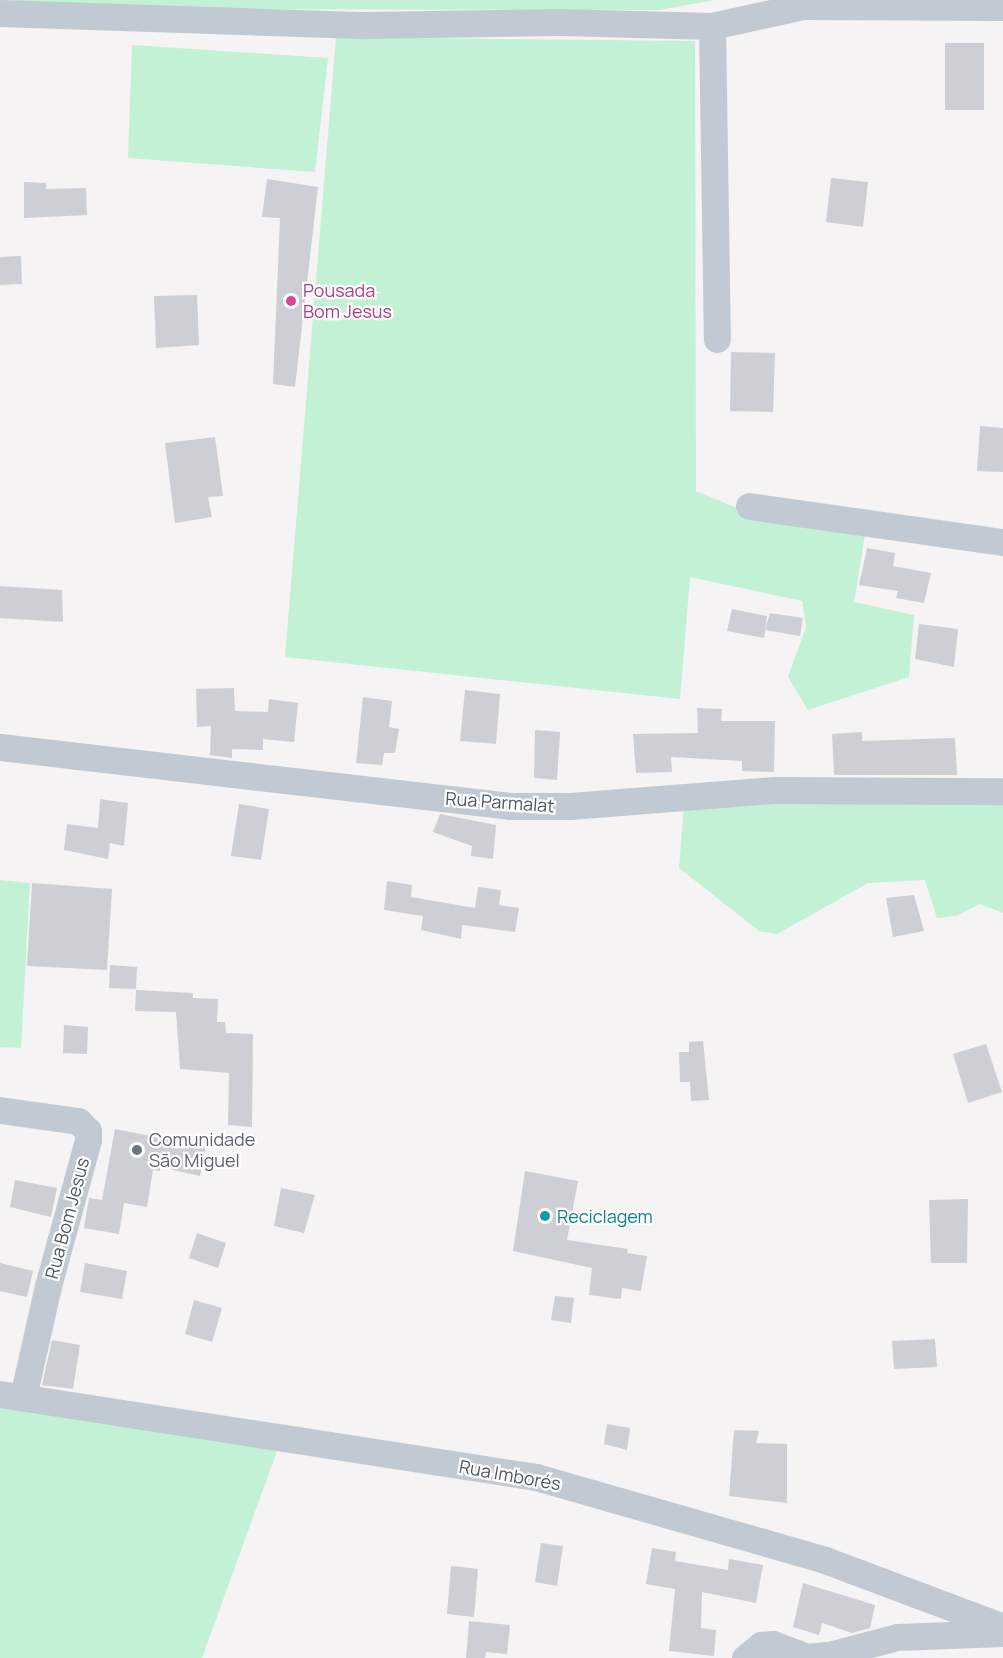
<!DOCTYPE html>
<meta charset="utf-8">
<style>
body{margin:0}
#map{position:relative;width:1003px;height:1658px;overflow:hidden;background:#f5f3f3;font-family:Manrope,sans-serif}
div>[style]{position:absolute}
.green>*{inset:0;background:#c3f1d5}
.building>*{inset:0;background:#cdcfd5}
.minor>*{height:27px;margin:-13.5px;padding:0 13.5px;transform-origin:13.5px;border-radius:13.5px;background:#c1cad2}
.dots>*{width:16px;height:16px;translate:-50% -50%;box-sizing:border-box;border:3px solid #fff;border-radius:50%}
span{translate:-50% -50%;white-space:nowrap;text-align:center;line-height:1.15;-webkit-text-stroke:4.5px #fff;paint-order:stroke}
.hotel-label{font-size:18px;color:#b23c85}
.left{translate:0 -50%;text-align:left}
.street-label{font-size:18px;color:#4a5661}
.worship-label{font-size:18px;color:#5b616d}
.culture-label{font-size:18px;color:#0d838f}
</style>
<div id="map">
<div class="green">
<div style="clip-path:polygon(0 0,715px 0,659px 10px,137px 9px)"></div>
<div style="clip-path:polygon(336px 37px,695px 41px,696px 491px,749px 513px,866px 529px,854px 602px,914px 615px,909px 677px,808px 710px,788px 677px,806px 627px,802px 601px,690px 577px,680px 699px,285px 657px)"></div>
<div style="clip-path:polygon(132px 45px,328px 58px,315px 172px,128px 158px)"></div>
<div style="clip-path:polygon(1003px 798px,1003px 913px,980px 904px,956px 916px,937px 918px,925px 880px,868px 883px,777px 934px,759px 931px,679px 868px,684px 805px)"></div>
<div style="clip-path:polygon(0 880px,30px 883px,21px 1048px,0 1047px)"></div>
<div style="clip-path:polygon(0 1403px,277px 1451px,202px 1658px,0 1658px)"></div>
</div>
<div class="building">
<div style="clip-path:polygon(945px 43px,984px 43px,984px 110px,945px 110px)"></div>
<div style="clip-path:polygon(831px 178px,868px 182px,863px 227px,826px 222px)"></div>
<div style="clip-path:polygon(267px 179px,318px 187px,295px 387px,273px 384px,280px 218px,262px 217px)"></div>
<div style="clip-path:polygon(24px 182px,46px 183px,46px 189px,86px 188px,87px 215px,24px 218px)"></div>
<div style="clip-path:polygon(21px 256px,22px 284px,0 285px,0 257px)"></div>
<div style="clip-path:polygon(197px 295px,199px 345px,156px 348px,154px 296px)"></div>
<div style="clip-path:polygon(731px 352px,775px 353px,773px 412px,730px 411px)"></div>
<div style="clip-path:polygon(980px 426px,1003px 428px,1003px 472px,977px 471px)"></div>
<div style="clip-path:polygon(215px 437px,223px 496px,208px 497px,212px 517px,175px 523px,165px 443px)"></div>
<div style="clip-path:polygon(867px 548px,895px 553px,893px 566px,931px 573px,924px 603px,896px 598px,898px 591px,859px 585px)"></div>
<div style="clip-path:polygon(0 586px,62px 590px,63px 622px,0 618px)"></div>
<div style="clip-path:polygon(732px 609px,767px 616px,764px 638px,727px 631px)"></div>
<div style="clip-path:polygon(770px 613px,803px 618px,800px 636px,765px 630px)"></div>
<div style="clip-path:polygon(919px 624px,958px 629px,954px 667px,915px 659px)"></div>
<div style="clip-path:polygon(234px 688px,235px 711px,268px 712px,269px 699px,298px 703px,294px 742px,263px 739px,263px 750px,232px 749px,232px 758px,210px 755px,211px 726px,197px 727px,196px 689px)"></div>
<div style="clip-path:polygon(465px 690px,500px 694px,496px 744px,460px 741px)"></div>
<div style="clip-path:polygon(363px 697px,392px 701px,389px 727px,399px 729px,395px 753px,384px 753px,382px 765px,356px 763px)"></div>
<div style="clip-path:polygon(697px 708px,722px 709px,721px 721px,775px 721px,774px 772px,742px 771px,742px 761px,671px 757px,672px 772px,636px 773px,633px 734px,698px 733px)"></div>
<div style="clip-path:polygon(535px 730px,560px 732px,557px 780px,534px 778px)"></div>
<div style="clip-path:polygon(862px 732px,862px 741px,955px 738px,957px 775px,834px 775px,832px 734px)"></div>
<div style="clip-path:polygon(100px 799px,128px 803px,124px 846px,110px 843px,108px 859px,64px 850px,67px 824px,98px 828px)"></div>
<div style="clip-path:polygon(239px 804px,269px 809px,261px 860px,231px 856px)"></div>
<div style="clip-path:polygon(440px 814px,496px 825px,493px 859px,471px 856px,472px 846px,433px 832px)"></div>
<div style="clip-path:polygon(387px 881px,412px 885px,411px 897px,475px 908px,478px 887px,501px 890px,499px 905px,519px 908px,515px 932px,462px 925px,461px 939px,421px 930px,423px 916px,384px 910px)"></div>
<div style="clip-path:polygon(32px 883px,112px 889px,107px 970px,27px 966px)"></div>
<div style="clip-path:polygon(914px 895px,924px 931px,893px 937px,886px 898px)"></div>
<div style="clip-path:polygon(110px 965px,137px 967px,136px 989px,109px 988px)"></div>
<div style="clip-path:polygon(136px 990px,193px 993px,193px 998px,218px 999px,217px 1022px,225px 1022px,226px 1033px,253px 1034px,252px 1127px,228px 1125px,229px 1073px,180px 1069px,176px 1012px,135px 1011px)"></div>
<div style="clip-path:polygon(64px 1025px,88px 1027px,87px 1054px,63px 1053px)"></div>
<div style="clip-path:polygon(703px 1041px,709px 1100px,691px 1101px,690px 1082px,680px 1082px,679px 1052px,689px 1052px,689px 1042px)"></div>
<div style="clip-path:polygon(986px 1044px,1002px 1092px,968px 1103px,953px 1054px)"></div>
<div style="clip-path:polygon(115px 1129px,206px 1147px,200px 1176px,160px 1167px,160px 1171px,153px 1170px,147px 1207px,124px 1203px,119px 1234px,84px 1228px,89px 1198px,102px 1200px)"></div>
<div style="clip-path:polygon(525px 1171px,578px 1181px,567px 1240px,628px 1249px,627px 1253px,647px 1256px,641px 1291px,622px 1288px,621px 1299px,589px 1295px,592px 1268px,513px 1251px)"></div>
<div style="clip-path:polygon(15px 1180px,57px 1188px,51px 1217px,10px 1207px)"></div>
<div style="clip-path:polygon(281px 1188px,315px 1195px,304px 1233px,274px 1226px)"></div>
<div style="clip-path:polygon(968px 1199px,967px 1263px,931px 1263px,929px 1200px)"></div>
<div style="clip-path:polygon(197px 1233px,226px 1243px,218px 1268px,189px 1258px)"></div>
<div style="clip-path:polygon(0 1263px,33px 1271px,27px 1297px,0 1291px)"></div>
<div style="clip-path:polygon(85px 1263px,127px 1271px,122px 1299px,80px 1292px)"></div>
<div style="clip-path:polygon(555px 1296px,574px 1298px,571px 1323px,551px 1320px)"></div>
<div style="clip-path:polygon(194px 1300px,222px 1308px,212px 1342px,185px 1334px)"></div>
<div style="clip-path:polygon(935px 1339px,937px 1367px,894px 1369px,892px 1341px)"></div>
<div style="clip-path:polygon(52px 1340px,80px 1345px,73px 1389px,42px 1385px)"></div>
<div style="clip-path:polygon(607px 1424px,630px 1428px,627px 1450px,604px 1444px)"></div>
<div style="clip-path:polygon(734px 1430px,759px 1431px,756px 1443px,787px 1444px,787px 1503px,729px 1496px)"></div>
<div style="clip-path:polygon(541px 1543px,563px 1546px,557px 1586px,535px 1582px)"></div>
<div style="clip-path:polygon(652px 1548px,676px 1552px,675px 1561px,728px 1570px,729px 1559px,763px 1565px,756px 1603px,702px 1592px,701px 1628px,716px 1630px,714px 1656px,669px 1651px,675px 1589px,646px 1584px)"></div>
<div style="clip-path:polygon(451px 1566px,478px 1569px,474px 1617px,447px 1614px)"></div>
<div style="clip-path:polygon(803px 1583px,875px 1605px,870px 1628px,852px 1633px,822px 1623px,819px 1635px,793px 1627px)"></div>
<div style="clip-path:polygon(469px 1621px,510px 1625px,507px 1654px,486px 1652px,485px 1658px,466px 1658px)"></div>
</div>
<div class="minor">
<div style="left:0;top:13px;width:366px;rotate:1.9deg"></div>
<div style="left:366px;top:25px;width:194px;rotate:-0.9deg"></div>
<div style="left:560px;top:22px;width:152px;rotate:1.5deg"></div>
<div style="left:712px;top:26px;width:93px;rotate:-12.4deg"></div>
<div style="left:803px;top:6px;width:200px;rotate:0.3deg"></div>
<div style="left:712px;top:26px;width:313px;rotate:89.1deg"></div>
<div style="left:749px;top:506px;width:257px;rotate:8.1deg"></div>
<div style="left:0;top:747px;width:513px;rotate:6.6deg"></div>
<div style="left:510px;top:806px;width:60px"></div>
<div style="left:570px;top:806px;width:205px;rotate:-4.5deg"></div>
<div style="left:774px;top:790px;width:229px;rotate:0.3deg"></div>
<div style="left:0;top:1110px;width:79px;rotate:8deg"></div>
<div style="left:78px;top:1121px;width:14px;rotate:45deg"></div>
<div style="left:88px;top:1131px;width:9px;rotate:90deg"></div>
<div style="left:88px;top:1140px;width:151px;rotate:105.3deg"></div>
<div style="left:48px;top:1286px;width:114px;rotate:102.7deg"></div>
<div style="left:0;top:1394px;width:542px;rotate:8.8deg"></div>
<div style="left:536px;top:1477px;width:301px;rotate:16deg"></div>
<div style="left:825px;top:1560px;width:190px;rotate:20.6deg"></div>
<div style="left:745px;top:1658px;width:21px;rotate:-39deg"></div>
<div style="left:761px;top:1645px;width:12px;rotate:-5deg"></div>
<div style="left:773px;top:1644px;width:36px;rotate:21deg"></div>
<div style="left:807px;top:1657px;width:20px;rotate:-6deg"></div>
<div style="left:817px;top:1658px;width:83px;rotate:-14.7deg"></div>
<div style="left:897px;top:1637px;width:105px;rotate:-2.2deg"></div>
</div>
<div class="dots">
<div style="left:291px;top:301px;background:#d1479c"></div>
<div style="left:137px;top:1150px;background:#6b7280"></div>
<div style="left:545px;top:1216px;background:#0f9aa8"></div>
</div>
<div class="hotel-label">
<span class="left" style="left:303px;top:301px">Pousada<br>Bom Jesus</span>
</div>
<div class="street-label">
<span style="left:500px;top:802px;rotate:4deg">Rua Parmalat</span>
<span style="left:67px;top:1218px;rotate:-75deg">Rua Bom Jesus</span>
<span style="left:510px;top:1475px;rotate:10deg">Rua Imborés</span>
</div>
<div class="worship-label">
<span class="left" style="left:149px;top:1150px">Comunidade<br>São Miguel</span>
</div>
<div class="culture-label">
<span class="left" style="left:557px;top:1216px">Reciclagem</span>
</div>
</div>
